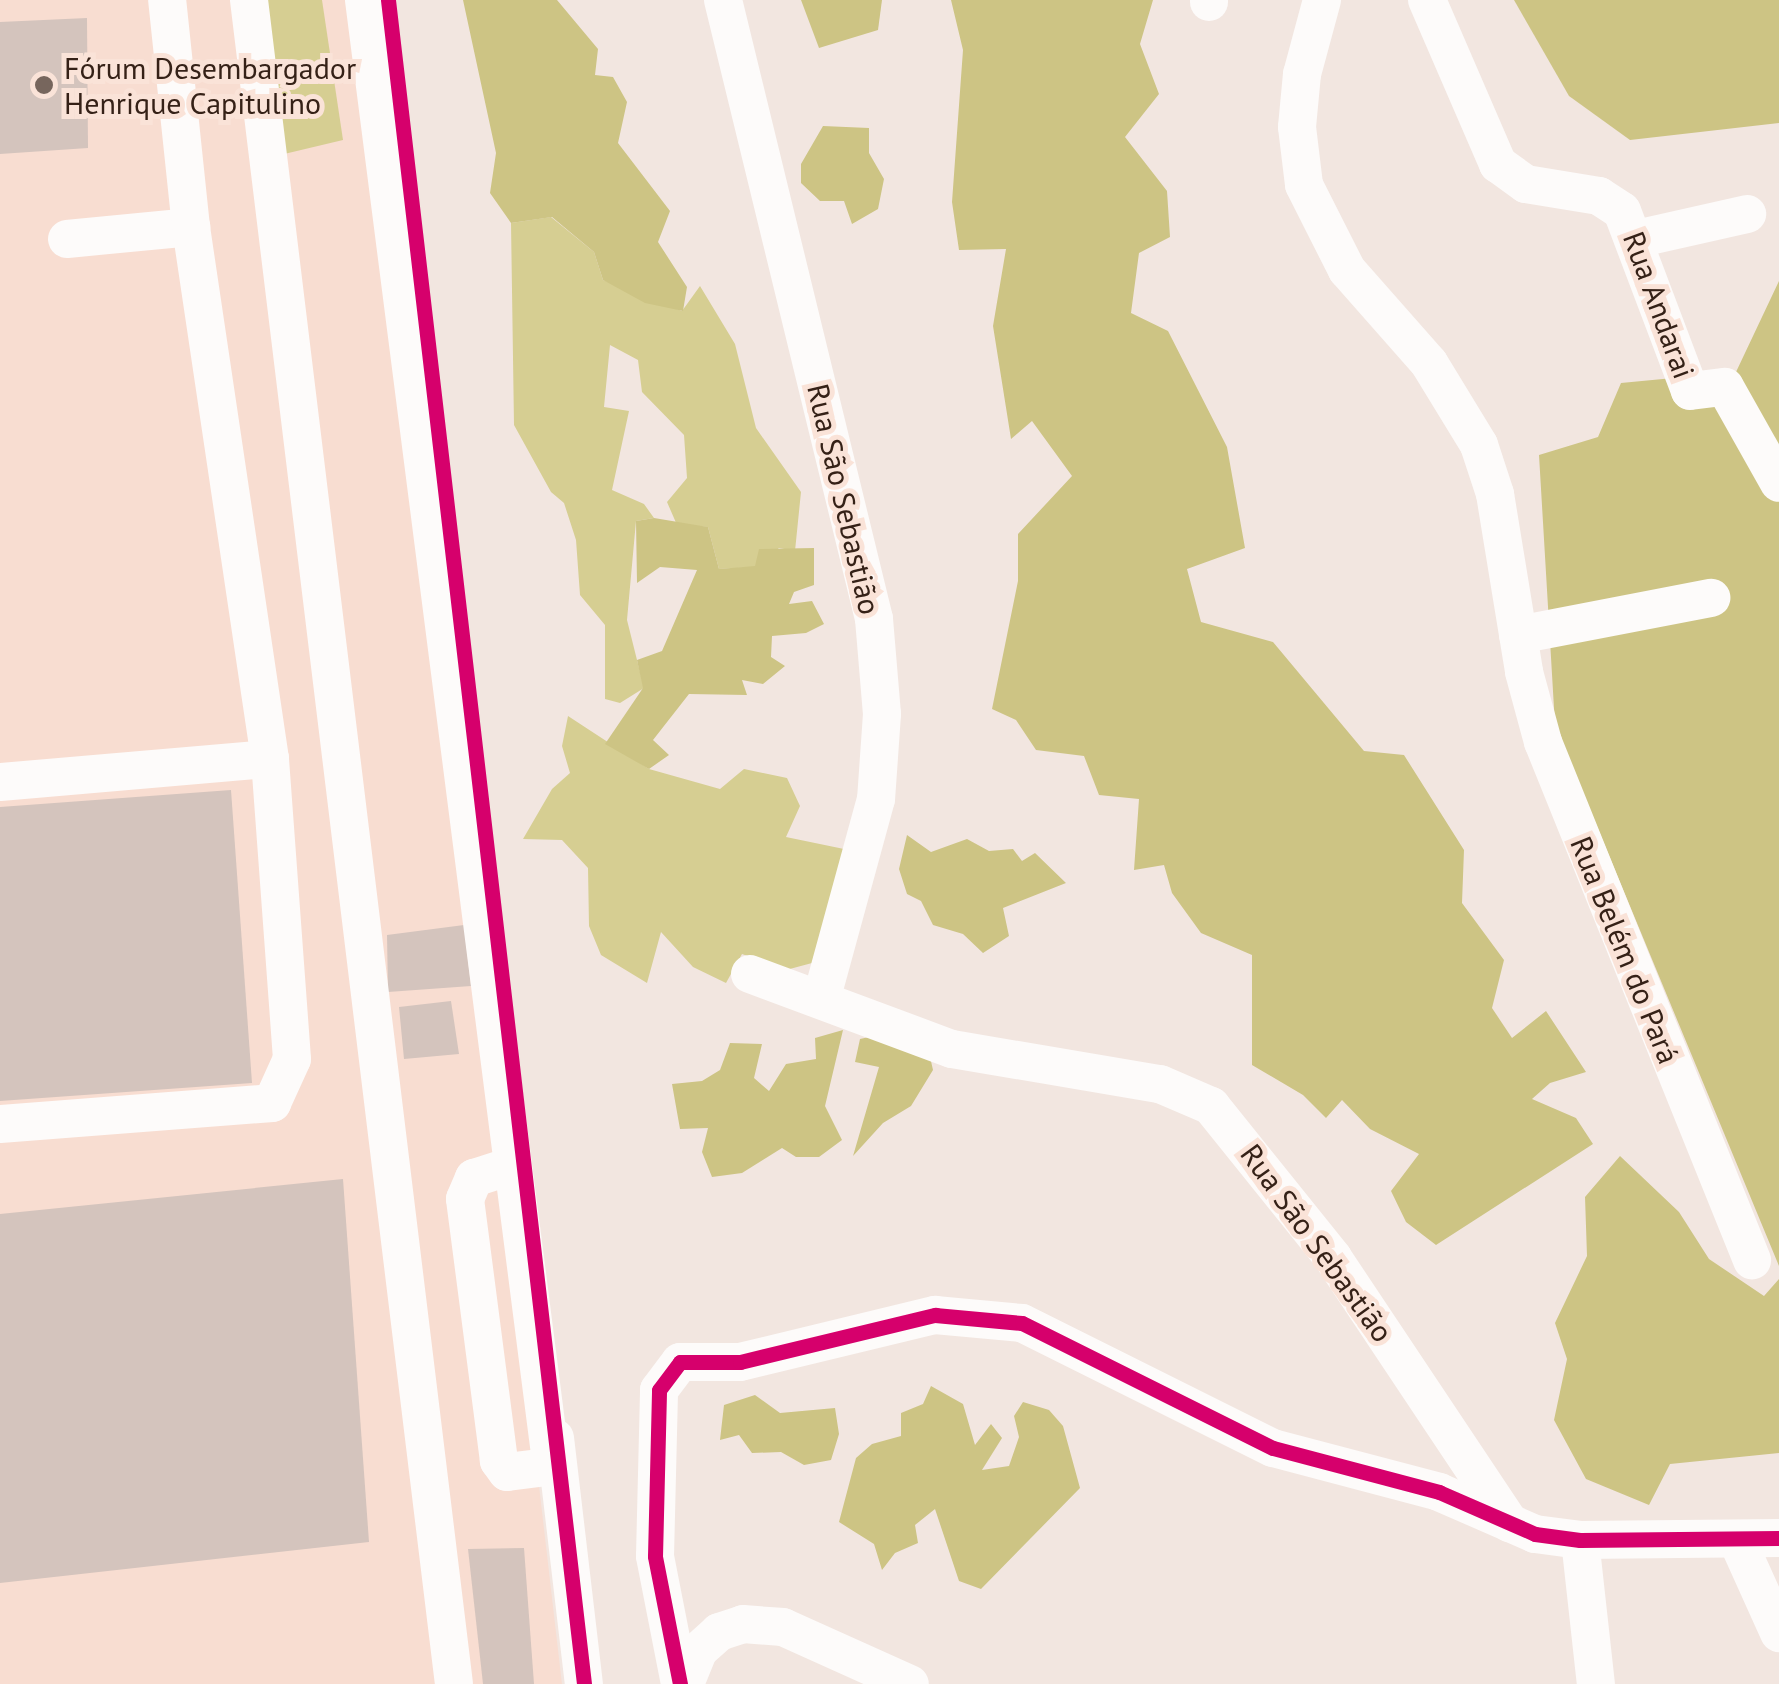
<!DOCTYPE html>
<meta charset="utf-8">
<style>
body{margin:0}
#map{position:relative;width:1779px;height:1684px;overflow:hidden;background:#f2e6e0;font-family:"PT Sans",sans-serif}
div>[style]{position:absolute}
.built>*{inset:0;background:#f8ddd1}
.green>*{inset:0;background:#d6ce92}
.forest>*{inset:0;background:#cdc484}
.building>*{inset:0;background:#d4c4bd}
.minor>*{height:38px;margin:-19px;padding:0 19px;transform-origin:19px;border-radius:19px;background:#fdfbfa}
.cycleway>*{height:15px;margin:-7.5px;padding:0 7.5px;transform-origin:7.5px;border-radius:7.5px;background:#d6006c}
.dots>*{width:28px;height:28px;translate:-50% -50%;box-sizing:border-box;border:5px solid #fae3d8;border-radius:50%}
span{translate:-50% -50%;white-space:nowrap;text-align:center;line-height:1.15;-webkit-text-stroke:10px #fae3d8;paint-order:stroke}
.poi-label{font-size:30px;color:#352117}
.left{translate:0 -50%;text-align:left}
.street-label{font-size:30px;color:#352117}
</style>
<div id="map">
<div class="built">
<div style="clip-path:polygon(0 0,367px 0,562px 1684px,0 1684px)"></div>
</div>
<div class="green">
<div style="clip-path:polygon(247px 0,322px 0,343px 140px,259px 160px)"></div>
<div style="clip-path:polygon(551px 217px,594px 252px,603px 280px,682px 311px,700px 286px,735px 344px,756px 428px,801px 492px,795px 551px,779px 548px,755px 567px,719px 569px,708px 527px,677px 525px,667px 502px,687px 478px,684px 435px,642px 392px,638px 360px,610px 345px,604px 407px,629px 411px,612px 490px,644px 504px,654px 518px,636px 521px,627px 620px,644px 688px,620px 703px,605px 699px,605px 625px,580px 595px,576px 540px,564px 503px,551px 492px,514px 425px,511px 223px)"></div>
<div style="clip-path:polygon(568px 716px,649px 769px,720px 789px,744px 769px,787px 778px,800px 806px,786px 837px,844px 849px,812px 963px,786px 970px,742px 954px,726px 983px,693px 967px,661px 932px,647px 983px,601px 955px,589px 926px,588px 868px,562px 840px,523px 839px,552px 789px,570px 773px,562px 746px)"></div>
</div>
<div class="forest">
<div style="clip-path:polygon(463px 0,557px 0,598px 49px,595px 75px,613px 77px,627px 102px,618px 143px,670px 211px,658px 242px,687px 287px,683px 311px,645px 303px,603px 280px,594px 252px,552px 217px,511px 223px,490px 193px,496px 153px)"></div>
<div style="clip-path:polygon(801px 0,882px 0,878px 30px,819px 48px)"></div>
<div style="clip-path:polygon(951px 0,1153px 0,1140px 44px,1159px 94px,1125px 137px,1167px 191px,1170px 237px,1139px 253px,1131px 313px,1168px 331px,1227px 447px,1245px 548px,1187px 569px,1201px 622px,1273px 642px,1364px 751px,1404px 755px,1464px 850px,1462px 903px,1504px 960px,1492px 1008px,1512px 1038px,1546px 1011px,1586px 1072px,1550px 1083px,1532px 1099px,1576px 1118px,1593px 1144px,1436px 1245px,1406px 1222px,1391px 1191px,1419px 1154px,1370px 1129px,1342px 1100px,1326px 1118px,1303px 1095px,1252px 1065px,1252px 955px,1201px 933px,1172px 893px,1164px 865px,1134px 870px,1139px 799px,1099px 795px,1084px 756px,1036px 750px,1016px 720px,992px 709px,1018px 581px,1018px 534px,1072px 476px,1032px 421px,1011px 439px,993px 326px,1006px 249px,959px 250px,952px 202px,963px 50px)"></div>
<div style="clip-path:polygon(1514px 0,1779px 0,1779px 123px,1630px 140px,1569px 96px)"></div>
<div style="clip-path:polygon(823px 126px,869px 128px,869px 153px,884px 179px,878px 209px,852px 224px,844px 201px,820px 201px,801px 183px,801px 164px)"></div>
<div style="clip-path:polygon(1779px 281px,1779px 1266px,1555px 725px,1539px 455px,1598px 437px,1621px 383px,1736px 372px)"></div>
<div style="clip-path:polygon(654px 518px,708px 527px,719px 569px,755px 566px,759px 549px,814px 548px,814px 585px,794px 592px,789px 604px,812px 601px,824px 624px,806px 633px,772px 636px,771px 657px,785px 666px,763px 684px,742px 680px,747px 695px,689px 694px,653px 740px,669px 755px,649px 769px,605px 744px,643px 688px,637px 660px,662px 651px,697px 570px,660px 567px,637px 583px,636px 521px)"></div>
<div style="clip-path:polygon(907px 835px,931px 852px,967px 839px,989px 851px,1013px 849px,1022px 861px,1035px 853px,1066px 883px,1003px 908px,1009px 936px,983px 953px,963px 934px,933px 925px,921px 901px,907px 894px,899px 869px)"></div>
<div style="clip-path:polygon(843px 1030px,825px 1106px,842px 1140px,819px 1157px,796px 1157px,782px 1148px,742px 1173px,712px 1177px,702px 1152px,708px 1128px,680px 1129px,672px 1084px,702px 1081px,720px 1070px,730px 1043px,762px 1044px,754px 1078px,769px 1091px,786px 1064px,816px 1059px,815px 1038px)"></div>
<div style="clip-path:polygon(887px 1033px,928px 1048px,933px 1070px,911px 1106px,883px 1123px,853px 1156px,879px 1067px,855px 1062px,860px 1039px)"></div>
<div style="clip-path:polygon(1620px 1156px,1679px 1212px,1709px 1259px,1764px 1296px,1779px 1279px,1779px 1453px,1670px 1464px,1649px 1505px,1586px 1479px,1554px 1420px,1567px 1359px,1555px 1323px,1587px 1256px,1585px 1197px)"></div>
<div style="clip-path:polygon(931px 1386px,963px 1404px,975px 1445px,991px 1424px,1002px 1438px,982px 1470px,1009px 1466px,1019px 1437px,1014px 1416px,1023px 1402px,1049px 1410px,1063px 1426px,1080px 1488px,981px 1589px,959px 1581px,935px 1509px,915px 1525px,918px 1543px,895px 1553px,882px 1570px,874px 1544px,839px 1522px,856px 1458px,872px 1444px,901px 1436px,901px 1413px,923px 1404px)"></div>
<div style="clip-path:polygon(755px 1395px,780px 1413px,835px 1408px,839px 1434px,831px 1460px,804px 1465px,781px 1452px,752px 1453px,739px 1435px,720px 1440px,724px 1405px)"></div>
</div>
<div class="building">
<div style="clip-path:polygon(87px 18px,88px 148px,0 154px,0 22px)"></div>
<div style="clip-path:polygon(231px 790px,252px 1083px,0 1101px,0 807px)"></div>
<div style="clip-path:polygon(464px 925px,471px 986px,388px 992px,387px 935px)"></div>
<div style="clip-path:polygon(451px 1001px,459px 1054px,404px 1059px,399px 1007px)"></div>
<div style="clip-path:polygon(343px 1179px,369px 1542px,0 1583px,0 1214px)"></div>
<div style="clip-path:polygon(524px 1548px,534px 1684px,483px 1684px,468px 1549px)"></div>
</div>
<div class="minor">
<div style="left:249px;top:0;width:1696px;rotate:83.06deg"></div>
<div style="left:364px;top:0;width:1465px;rotate:82.71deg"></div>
<div style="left:550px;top:1453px;width:14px;rotate:102deg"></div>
<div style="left:547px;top:1467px;width:40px;rotate:172.9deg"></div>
<div style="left:507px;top:1472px;width:14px;rotate:-126deg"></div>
<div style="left:499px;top:1461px;width:264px;rotate:-97.4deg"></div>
<div style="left:465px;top:1199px;width:23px;rotate:-67deg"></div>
<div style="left:474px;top:1178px;width:39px;rotate:-18deg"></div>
<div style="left:723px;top:0;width:637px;rotate:76.29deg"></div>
<div style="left:874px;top:619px;width:95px;rotate:85.2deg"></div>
<div style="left:882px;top:714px;width:85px;rotate:94deg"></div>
<div style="left:876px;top:799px;width:208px;rotate:105.3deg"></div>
<div style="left:1209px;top:0;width:2px;rotate:90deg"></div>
<div style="left:1322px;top:0;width:77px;rotate:105.1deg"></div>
<div style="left:1302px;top:74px;width:53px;rotate:95.4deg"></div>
<div style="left:1297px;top:127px;width:58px;rotate:83.1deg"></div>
<div style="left:1304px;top:185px;width:95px;rotate:63.2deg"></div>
<div style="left:1347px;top:270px;width:124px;rotate:48.6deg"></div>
<div style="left:1429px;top:363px;width:96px;rotate:58.6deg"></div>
<div style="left:1479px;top:445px;width:52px;rotate:71.9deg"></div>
<div style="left:1495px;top:494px;width:180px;rotate:80.7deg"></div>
<div style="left:1524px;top:672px;width:73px;rotate:74.8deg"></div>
<div style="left:1543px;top:742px;width:559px;rotate:68.03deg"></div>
<div style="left:1427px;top:0;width:179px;rotate:66.6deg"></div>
<div style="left:1498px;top:164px;width:34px;rotate:36deg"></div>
<div style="left:1526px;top:184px;width:74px;rotate:9.3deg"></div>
<div style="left:1599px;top:196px;width:27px;rotate:33deg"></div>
<div style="left:1622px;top:211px;width:192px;rotate:69.3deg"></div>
<div style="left:1690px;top:391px;width:35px;rotate:-7deg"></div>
<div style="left:1725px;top:387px;width:110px;rotate:60.6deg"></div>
<div style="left:67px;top:239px;width:125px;rotate:-5.5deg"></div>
<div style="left:1636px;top:239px;width:114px;rotate:-12.7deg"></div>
<div style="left:1518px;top:635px;width:197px;rotate:-10.9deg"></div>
<div style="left:0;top:782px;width:271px;rotate:-4.9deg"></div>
<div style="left:750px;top:974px;width:215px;rotate:20.4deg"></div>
<div style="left:952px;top:1049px;width:211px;rotate:9.6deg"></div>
<div style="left:1160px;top:1084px;width:56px;rotate:23.3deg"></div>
<div style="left:1211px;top:1106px;width:195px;rotate:51.2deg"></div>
<div style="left:1333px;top:1258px;width:319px;rotate:56.3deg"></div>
<div style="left:0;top:1124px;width:273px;rotate:-4.4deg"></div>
<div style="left:272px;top:1103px;width:48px;rotate:-65.6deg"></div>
<div style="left:292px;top:1059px;width:301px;rotate:-94.2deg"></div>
<div style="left:270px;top:759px;width:538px;rotate:-98.45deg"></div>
<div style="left:191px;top:227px;width:228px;rotate:-96deg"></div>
<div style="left:555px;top:1438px;width:248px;rotate:83.3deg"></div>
<div style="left:1580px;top:1540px;width:145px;rotate:83.7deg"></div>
<div style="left:1738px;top:1542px;width:100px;rotate:65.7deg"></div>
<div style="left:680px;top:1684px;width:130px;rotate:-101.1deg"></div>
<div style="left:655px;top:1556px;width:166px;rotate:-88.6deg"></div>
<div style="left:659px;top:1390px;width:35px;rotate:-53deg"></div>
<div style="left:680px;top:1362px;width:60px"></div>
<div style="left:740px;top:1362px;width:201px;rotate:-13.6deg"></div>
<div style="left:935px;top:1315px;width:87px;rotate:5.3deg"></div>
<div style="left:1022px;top:1323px;width:280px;rotate:26.5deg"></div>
<div style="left:1273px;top:1448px;width:172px;rotate:14.8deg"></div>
<div style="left:1439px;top:1492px;width:105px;rotate:23.6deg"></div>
<div style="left:1535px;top:1534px;width:45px;rotate:7.6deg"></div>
<div style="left:1580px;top:1540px;width:199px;rotate:-0.6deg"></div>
<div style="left:685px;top:1684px;width:35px;rotate:-68deg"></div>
<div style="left:698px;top:1651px;width:28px;rotate:-42deg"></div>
<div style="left:719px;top:1632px;width:25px;rotate:-18deg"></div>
<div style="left:743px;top:1624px;width:40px;rotate:4.3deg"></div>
<div style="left:783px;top:1627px;width:139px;rotate:24.2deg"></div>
</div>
<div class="cycleway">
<div style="left:388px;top:0;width:1695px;rotate:83.36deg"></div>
<div style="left:680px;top:1684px;width:130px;rotate:-101.1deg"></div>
<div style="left:655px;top:1556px;width:166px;rotate:-88.6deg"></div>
<div style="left:659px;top:1390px;width:35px;rotate:-53deg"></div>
<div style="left:680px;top:1362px;width:60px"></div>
<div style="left:740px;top:1362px;width:201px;rotate:-13.6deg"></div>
<div style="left:935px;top:1315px;width:87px;rotate:5.3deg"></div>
<div style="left:1022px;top:1323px;width:280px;rotate:26.5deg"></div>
<div style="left:1273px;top:1448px;width:172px;rotate:14.8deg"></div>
<div style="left:1439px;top:1492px;width:105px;rotate:23.6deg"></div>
<div style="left:1535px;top:1534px;width:45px;rotate:7.6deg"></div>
<div style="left:1580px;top:1540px;width:199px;rotate:-0.6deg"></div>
</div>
<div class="dots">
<div style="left:44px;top:85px;background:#77665d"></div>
</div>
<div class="poi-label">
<span class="left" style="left:64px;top:85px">Fórum Desembargador<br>Henrique Capitulino</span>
</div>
<div class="street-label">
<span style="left:1659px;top:305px;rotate:70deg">Rua Andarai</span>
<span style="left:844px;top:499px;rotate:77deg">Rua São Sebastião</span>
<span style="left:1625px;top:950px;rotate:68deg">Rua Belém do Pará</span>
<span style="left:1317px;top:1243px;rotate:54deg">Rua São Sebastião</span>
</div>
</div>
